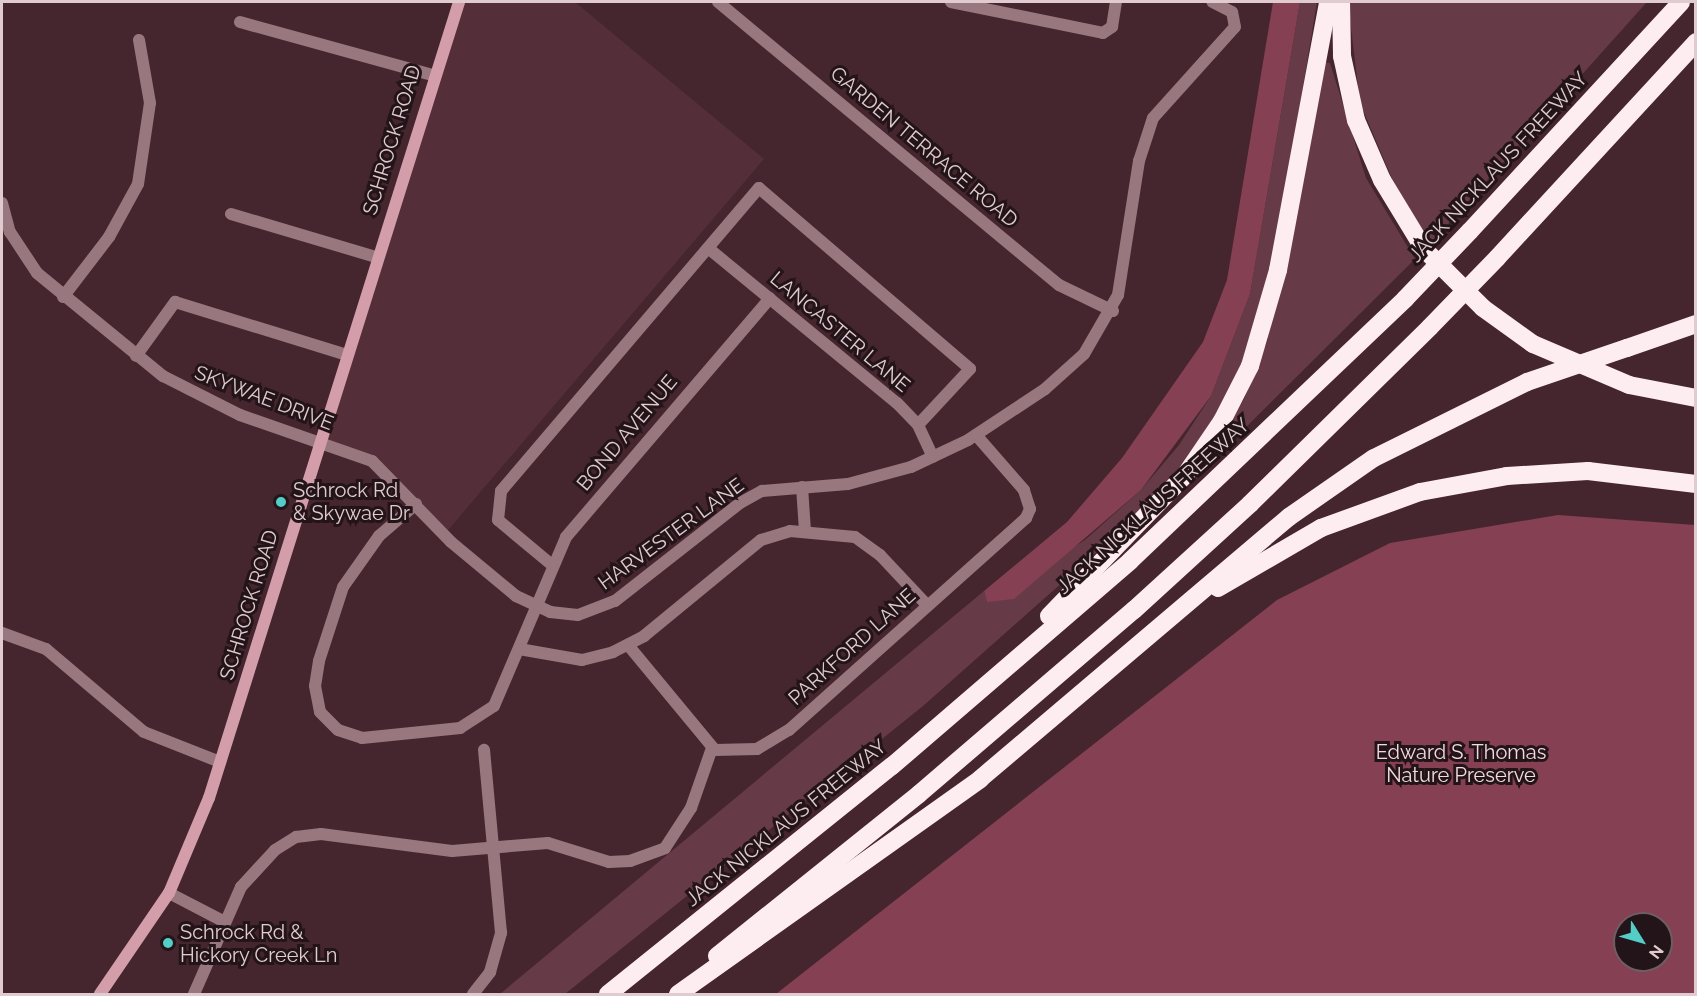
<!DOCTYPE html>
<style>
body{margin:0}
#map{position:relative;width:1697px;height:996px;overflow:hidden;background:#45262e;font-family:Raleway,sans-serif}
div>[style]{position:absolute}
.built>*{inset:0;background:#542e38}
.green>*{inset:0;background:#663b47}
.forest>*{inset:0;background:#854054}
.minor>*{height:12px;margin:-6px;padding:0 6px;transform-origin:6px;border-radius:6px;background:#98777f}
.secondary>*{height:12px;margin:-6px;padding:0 6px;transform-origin:6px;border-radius:6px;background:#d39eaa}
.motorway>*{height:18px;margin:-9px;padding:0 9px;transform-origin:9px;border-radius:9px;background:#feedf0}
.motorway-bridge>*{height:18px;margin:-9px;padding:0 9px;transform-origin:9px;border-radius:9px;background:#feedf0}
.dots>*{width:16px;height:16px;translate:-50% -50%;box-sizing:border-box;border:3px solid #221418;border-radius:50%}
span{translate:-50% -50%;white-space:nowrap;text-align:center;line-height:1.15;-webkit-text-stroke:6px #221418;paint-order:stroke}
.street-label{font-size:20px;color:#e0cbd0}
.poi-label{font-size:20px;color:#e0cbd0}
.left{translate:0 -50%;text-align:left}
.park-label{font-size:20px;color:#f1dbe0}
.frame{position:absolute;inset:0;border:3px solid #e0cbd0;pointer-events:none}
.north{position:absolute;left:1613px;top:912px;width:60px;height:60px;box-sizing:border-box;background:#221418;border:2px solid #6e5d62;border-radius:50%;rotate:127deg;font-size:16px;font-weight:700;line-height:24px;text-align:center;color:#e0cbd0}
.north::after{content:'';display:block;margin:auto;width:21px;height:27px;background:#54cdc7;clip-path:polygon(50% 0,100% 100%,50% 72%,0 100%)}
</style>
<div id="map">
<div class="built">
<div style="clip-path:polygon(459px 2px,575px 2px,764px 159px,443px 536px,385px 471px,323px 442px)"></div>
</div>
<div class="green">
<div style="clip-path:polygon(1300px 2px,1317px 2px,1277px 244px,1235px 386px,1190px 457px,1116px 535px,923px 706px,565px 994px,500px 994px,984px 591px,987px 602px,1085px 540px,1141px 490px,1179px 445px,1211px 396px,1250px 294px)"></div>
<div style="clip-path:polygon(1348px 2px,1647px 2px,1431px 243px,1393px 181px,1360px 103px)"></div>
<div style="clip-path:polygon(1324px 62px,1330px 63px,1366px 178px,1415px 259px,1209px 464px,1205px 460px,1244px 399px,1267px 342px)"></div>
</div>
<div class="forest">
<div style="clip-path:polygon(1273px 2px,1300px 2px,1250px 294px,1211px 396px,1141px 490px,1014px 599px,987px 602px,984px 591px,1067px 522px,1122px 458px,1203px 342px,1227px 280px)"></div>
<div style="clip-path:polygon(evenodd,1558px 515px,1695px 525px,1695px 994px,776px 994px,1277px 600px,1390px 543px,1558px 515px,1625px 924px,1661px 924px,1661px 960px,1625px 960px,1625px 924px)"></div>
</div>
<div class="minor">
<div style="left:718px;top:2px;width:443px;rotate:39.7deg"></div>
<div style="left:1059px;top:285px;width:60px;rotate:25.7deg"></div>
<div style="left:951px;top:2px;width:155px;rotate:11.5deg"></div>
<div style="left:1103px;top:33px;width:11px;rotate:-34deg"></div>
<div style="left:1112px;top:27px;width:25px;rotate:-81deg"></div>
<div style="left:240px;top:22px;width:199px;rotate:15.4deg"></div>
<div style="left:2px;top:203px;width:30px;rotate:75deg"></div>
<div style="left:10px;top:232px;width:49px;rotate:56.6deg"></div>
<div style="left:37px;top:273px;width:163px;rotate:39.3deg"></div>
<div style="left:163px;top:376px;width:86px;rotate:26.9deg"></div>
<div style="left:240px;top:415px;width:140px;rotate:19.2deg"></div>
<div style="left:372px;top:461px;width:113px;rotate:45.7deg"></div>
<div style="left:451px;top:542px;width:85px;rotate:39.7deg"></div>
<div style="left:516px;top:596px;width:38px;rotate:25deg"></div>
<div style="left:550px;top:612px;width:28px;rotate:6deg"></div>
<div style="left:578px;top:615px;width:40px;rotate:-21deg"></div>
<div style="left:615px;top:601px;width:159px;rotate:-38.1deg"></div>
<div style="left:740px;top:503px;width:25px;rotate:-29deg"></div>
<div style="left:762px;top:491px;width:86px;rotate:-4.7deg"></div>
<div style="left:848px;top:484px;width:65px;rotate:-15.1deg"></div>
<div style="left:911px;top:467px;width:63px;rotate:-25.3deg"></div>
<div style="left:968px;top:440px;width:92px;rotate:-33.5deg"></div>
<div style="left:1045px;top:389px;width:52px;rotate:-41.9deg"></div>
<div style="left:1084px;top:354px;width:68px;rotate:-60deg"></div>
<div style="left:1118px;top:295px;width:136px;rotate:-81.1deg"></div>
<div style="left:1139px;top:161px;width:45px;rotate:-72deg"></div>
<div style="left:1153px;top:118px;width:122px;rotate:-48deg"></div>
<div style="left:1235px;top:27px;width:15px;rotate:-101deg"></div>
<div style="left:1232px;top:12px;width:22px;rotate:-153deg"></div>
<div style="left:231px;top:214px;width:151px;rotate:16.5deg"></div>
<div style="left:708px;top:248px;width:244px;rotate:39.4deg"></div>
<div style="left:897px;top:403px;width:30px;rotate:46deg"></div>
<div style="left:918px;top:425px;width:35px;rotate:65deg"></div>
<div style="left:63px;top:297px;width:76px;rotate:-52.5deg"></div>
<div style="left:109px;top:237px;width:60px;rotate:-61.3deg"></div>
<div style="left:138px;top:184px;width:82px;rotate:-81.6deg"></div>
<div style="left:150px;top:103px;width:64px;rotate:-99.9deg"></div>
<div style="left:136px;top:356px;width:67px;rotate:-54.2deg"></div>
<div style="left:175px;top:302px;width:180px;rotate:17.1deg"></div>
<div style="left:802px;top:487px;width:44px;rotate:86.1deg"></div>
<div style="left:416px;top:504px;width:49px;rotate:139.1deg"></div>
<div style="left:379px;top:536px;width:62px;rotate:125.2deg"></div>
<div style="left:343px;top:587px;width:78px;rotate:108deg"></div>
<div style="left:319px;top:661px;width:25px;rotate:99deg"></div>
<div style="left:315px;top:686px;width:26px;rotate:79deg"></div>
<div style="left:320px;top:712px;width:25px;rotate:45deg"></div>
<div style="left:338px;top:730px;width:25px;rotate:18deg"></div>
<div style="left:362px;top:738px;width:99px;rotate:-5.8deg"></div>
<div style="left:460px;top:728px;width:40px;rotate:-32.9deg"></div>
<div style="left:494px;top:706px;width:184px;rotate:-66.9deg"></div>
<div style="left:566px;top:537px;width:314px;rotate:-49.5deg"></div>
<div style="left:552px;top:565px;width:70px;rotate:-140.2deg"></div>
<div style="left:498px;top:520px;width:29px;rotate:-84deg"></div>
<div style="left:501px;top:491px;width:398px;rotate:-49.6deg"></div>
<div style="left:759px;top:188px;width:278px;rotate:40.6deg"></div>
<div style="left:970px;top:369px;width:76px;rotate:132.9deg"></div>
<div style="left:2px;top:633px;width:47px;rotate:20deg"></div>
<div style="left:46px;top:649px;width:128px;rotate:40.3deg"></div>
<div style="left:144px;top:732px;width:82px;rotate:21.5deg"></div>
<div style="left:628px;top:645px;width:136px;rotate:50.4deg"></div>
<div style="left:715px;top:750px;width:42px;rotate:-1.4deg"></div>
<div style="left:757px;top:749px;width:37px;rotate:-31deg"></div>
<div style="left:789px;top:730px;width:318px;rotate:-41.8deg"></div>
<div style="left:1026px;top:518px;width:10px;rotate:-66deg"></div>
<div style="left:1030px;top:509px;width:20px;rotate:-108deg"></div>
<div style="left:1024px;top:490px;width:73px;rotate:-131.1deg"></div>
<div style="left:519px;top:649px;width:64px;rotate:9.9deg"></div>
<div style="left:582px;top:660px;width:32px;rotate:-14deg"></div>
<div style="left:613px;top:652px;width:35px;rotate:-27deg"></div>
<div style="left:644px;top:636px;width:151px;rotate:-39.4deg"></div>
<div style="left:761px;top:540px;width:30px;rotate:-17deg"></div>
<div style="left:790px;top:531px;width:65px;rotate:5.3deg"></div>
<div style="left:855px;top:537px;width:31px;rotate:36deg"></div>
<div style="left:880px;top:555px;width:69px;rotate:46.8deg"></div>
<div style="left:169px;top:893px;width:61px;rotate:27.4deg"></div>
<div style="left:194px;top:994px;width:117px;rotate:-66.3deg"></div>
<div style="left:241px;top:887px;width:50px;rotate:-47.4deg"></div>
<div style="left:275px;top:850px;width:25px;rotate:-32deg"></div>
<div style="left:296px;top:837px;width:25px;rotate:-7deg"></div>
<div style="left:321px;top:834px;width:132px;rotate:7.4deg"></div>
<div style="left:452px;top:851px;width:96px;rotate:-4.8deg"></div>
<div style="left:548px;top:843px;width:64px;rotate:17.3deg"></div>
<div style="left:609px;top:862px;width:21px;rotate:-3deg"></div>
<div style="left:630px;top:861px;width:37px;rotate:-20deg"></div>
<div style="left:665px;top:848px;width:48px;rotate:-57deg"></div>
<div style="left:691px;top:808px;width:64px;rotate:-70.7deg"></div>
<div style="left:473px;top:994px;width:28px;rotate:-52deg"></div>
<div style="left:490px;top:972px;width:41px;rotate:-74.2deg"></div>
<div style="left:501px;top:933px;width:184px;rotate:-95.3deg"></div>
</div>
<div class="secondary">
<div style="left:100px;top:994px;width:122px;rotate:-55.7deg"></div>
<div style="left:169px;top:893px;width:103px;rotate:-67.2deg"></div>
<div style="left:209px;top:798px;width:834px;rotate:-72.56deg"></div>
</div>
<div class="motorway">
<div style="left:1341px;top:2px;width:54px;rotate:88.9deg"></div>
<div style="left:1342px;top:56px;width:66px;rotate:77.7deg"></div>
<div style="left:1356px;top:120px;width:65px;rotate:66.6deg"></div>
<div style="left:1382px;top:180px;width:81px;rotate:58.7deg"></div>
<div style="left:1424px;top:249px;width:83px;rotate:45deg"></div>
<div style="left:1483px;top:308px;width:62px;rotate:35.8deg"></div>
<div style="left:1533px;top:344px;width:104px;rotate:23.1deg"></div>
<div style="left:1629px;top:385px;width:68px;rotate:11deg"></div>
<div style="left:1470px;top:231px;width:311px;rotate:-47.3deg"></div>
<div style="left:1497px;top:258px;width:294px;rotate:-47.3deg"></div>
<div style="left:1627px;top:348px;width:73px;rotate:-19.2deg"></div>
<div style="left:1218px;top:588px;width:119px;rotate:-30.2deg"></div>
<div style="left:1321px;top:528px;width:105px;rotate:-20deg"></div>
<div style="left:1420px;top:492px;width:88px;rotate:-10.4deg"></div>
<div style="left:1507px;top:476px;width:81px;rotate:-3.5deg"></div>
<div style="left:1588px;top:471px;width:109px;rotate:6.9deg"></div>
<div style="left:1049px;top:616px;width:197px;rotate:-46deg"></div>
<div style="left:1186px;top:474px;width:64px;rotate:-55.8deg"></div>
<div style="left:1222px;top:421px;width:62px;rotate:-63deg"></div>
<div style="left:1250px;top:366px;width:100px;rotate:-73.7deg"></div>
<div style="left:1278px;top:270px;width:273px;rotate:-79.4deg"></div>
<div style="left:717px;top:956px;width:259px;rotate:-38.7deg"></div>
<div style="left:919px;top:794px;width:283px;rotate:-40.6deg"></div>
<div style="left:1134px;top:610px;width:157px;rotate:-42.4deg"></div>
<div style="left:1250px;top:504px;width:252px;rotate:-44.5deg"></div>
<div style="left:608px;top:994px;width:364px;rotate:-38.8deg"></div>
<div style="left:892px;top:766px;width:314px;rotate:-40.7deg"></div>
<div style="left:1130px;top:561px;width:380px;rotate:-43.6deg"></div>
<div style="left:678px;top:994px;width:371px;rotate:-35.4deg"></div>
<div style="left:980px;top:779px;width:405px;rotate:-40.3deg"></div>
<div style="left:1289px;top:517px;width:103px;rotate:-34.8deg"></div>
<div style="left:1374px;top:458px;width:171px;rotate:-26.4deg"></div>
</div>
<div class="motorway-bridge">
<div style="left:1405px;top:299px;width:94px;rotate:-46.3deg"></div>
<div style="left:1430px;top:327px;width:96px;rotate:-45.8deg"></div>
<div style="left:1527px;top:382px;width:106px;rotate:-18.8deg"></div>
</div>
<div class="dots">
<div style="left:281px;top:502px;background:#54cdc7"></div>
<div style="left:168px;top:943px;background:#54cdc7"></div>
</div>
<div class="street-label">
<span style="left:392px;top:140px;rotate:-73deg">SCHROCK ROAD</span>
<span style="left:924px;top:147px;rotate:40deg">GARDEN TERRACE ROAD</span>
<span style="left:1498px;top:167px;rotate:-47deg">JACK NICKLAUS FREEWAY</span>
<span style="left:840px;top:332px;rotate:40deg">LANCASTER LANE</span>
<span style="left:264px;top:398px;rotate:21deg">SKYWAE DRIVE</span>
<span style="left:627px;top:433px;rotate:-50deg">BOND AVENUE</span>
<span style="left:1153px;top:506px;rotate:-42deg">JACK NICKLAUS FREEWAY</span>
<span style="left:671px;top:534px;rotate:-36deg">HARVESTER LANE</span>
<span style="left:249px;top:605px;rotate:-73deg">SCHROCK ROAD</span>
<span style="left:852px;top:647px;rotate:-42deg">PARKFORD LANE</span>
<span style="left:786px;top:823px;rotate:-39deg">JACK NICKLAUS FREEWAY</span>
</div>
<div class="poi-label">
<span class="left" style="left:293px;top:502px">Schrock Rd<br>&amp; Skywae Dr</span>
<span class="left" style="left:180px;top:944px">Schrock Rd &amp;<br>Hickory Creek Ln</span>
</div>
<div class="park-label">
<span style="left:1461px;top:764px">Edward S. Thomas<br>Nature Preserve</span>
</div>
<div class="frame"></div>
<div class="north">N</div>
</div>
